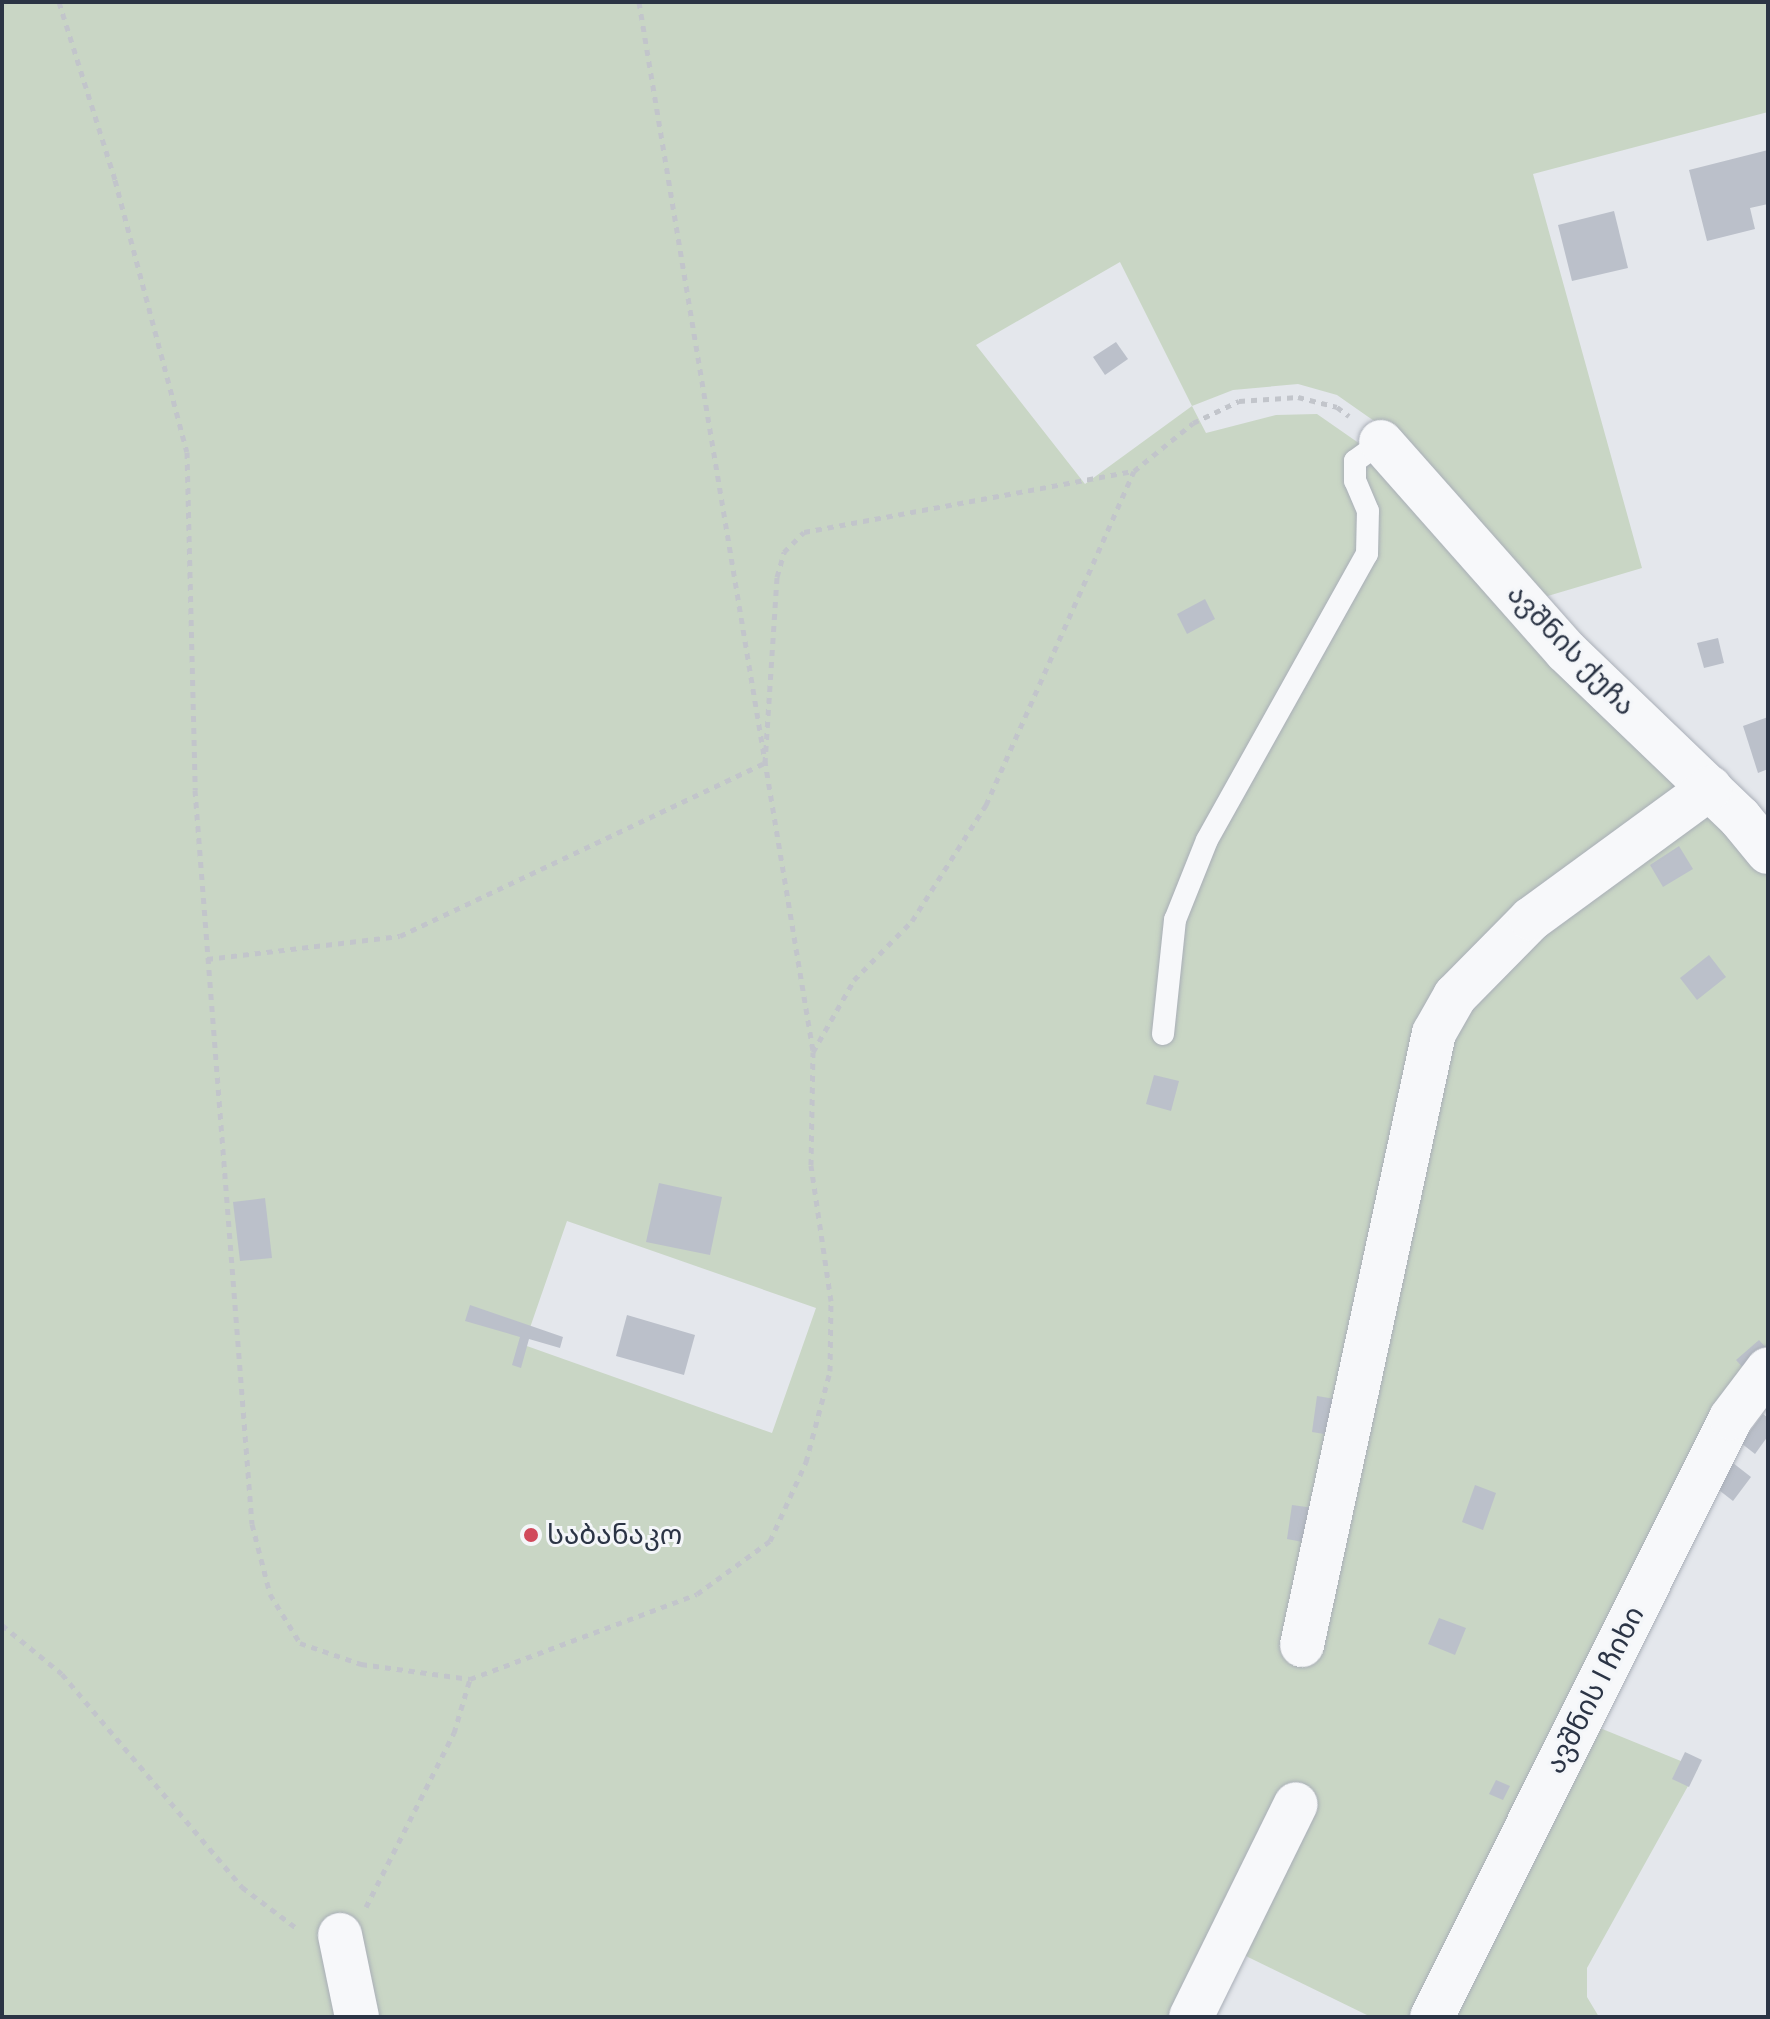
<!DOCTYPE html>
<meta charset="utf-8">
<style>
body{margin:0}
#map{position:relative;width:1770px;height:2019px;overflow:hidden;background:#e4e7ec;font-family:"Roboto Condensed","Noto Sans Georgian",sans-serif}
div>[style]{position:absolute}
.green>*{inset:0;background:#c9d6c5}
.building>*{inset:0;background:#bbc0ca}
.path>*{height:5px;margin-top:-2.5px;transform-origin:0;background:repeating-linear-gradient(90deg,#c2c5cb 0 6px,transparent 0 12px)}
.roads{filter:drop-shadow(0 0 2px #a9aeb7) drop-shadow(0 0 2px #a9aeb7)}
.service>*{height:22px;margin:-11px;padding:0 11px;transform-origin:11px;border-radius:11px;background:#f7f8fa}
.minor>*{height:44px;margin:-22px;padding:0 22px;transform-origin:22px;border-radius:22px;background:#f7f8fa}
.dots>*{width:22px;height:22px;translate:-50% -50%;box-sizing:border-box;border:4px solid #f4f6f9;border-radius:50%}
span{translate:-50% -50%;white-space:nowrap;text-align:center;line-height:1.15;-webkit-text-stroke:6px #f4f6f9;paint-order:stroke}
.street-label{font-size:28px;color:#2b3445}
.poi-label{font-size:28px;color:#2b3445}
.left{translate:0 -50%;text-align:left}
.frame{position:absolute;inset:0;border:4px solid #2b3445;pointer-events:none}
</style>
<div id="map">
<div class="green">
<div style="clip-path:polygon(evenodd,2px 2px,1768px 2px,1768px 112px,1533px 174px,1642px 568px,1541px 598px,1377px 423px,1337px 395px,1298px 384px,1233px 390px,1192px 406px,1206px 433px,1276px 415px,1317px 414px,1373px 453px,1768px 873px,1768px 1357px,1418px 2017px,1371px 2017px,1213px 1940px,1177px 2017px,2px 2017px,2px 2px,1120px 262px,1192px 406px,1085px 484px,976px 345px,1120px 262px,2px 2px,567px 1221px,816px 1308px,772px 1433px,524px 1345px,567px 1221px)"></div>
<div style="clip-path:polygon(1595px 1726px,1698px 1768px,1587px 1968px,1587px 1997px,1599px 2017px,1450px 2017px)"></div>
</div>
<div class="building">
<div style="clip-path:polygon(1768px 150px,1768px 204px,1750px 208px,1755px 229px,1707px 241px,1689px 170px)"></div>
<div style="clip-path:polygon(1614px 211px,1628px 268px,1572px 281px,1558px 225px)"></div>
<div style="clip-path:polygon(1116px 342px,1128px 359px,1105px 375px,1093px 357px)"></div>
<div style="clip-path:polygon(1205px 599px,1215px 619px,1187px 634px,1177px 614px)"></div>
<div style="clip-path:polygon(1718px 638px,1724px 663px,1704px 668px,1697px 643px)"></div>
<div style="clip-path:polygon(1768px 717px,1768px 769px,1758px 773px,1743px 726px)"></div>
<div style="clip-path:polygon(1679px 846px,1693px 869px,1663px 887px,1650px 865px)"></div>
<div style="clip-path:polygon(1709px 955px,1726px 977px,1697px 1000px,1680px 978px)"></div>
<div style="clip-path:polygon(1154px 1075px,1179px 1081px,1171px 1111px,1146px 1104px)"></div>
<div style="clip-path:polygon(659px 1183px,722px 1197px,710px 1255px,646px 1242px)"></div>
<div style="clip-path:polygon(265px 1198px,272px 1258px,240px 1261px,233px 1202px)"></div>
<div style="clip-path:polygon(470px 1305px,563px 1337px,560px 1348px,529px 1339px,521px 1368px,512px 1365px,520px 1337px,465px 1321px)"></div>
<div style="clip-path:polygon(627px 1315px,695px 1335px,684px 1375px,616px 1356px)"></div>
<div style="clip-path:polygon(1759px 1340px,1768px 1350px,1746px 1371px,1736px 1360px)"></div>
<div style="clip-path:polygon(1317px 1396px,1341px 1400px,1336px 1436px,1312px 1432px)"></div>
<div style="clip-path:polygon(1763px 1414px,1768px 1418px,1768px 1436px,1755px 1454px,1741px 1443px)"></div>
<div style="clip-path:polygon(1733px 1463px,1751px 1477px,1733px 1501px,1715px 1487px)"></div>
<div style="clip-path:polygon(1475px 1485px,1496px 1493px,1483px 1530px,1462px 1522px)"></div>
<div style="clip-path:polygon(1292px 1505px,1314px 1508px,1308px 1543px,1287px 1539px)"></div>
<div style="clip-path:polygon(1439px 1618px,1466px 1628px,1455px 1655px,1428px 1644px)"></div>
<div style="clip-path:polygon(1685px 1752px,1702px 1760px,1689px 1787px,1672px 1779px)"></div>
<div style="clip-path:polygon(1496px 1780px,1510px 1786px,1503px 1800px,1489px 1794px)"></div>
</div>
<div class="path">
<div style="left:59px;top:2px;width:187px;rotate:72.5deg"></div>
<div style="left:115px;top:180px;width:281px;rotate:75.2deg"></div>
<div style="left:187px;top:452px;width:338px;rotate:88.6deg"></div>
<div style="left:195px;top:790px;width:736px;rotate:85.56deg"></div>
<div style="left:252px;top:1524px;width:72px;rotate:75.6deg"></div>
<div style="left:270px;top:1594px;width:57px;rotate:58.5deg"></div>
<div style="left:300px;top:1643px;width:65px;rotate:19deg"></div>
<div style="left:361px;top:1664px;width:110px;rotate:7.8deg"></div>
<div style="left:470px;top:1679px;width:242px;rotate:-20.5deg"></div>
<div style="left:697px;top:1594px;width:90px;rotate:-36deg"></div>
<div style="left:770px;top:1541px;width:87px;rotate:-65.5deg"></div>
<div style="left:806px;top:1462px;width:94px;rotate:-75.2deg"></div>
<div style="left:830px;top:1371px;width:70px;rotate:-89.2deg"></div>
<div style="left:831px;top:1301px;width:137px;rotate:-98.4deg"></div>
<div style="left:811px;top:1165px;width:113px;rotate:-89deg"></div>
<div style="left:813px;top:1052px;width:83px;rotate:-60.3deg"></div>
<div style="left:854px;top:980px;width:83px;rotate:-45.5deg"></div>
<div style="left:912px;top:921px;width:138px;rotate:-57.5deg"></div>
<div style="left:986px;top:805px;width:365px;rotate:-66.1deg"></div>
<div style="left:1134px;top:471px;width:76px;rotate:-39.1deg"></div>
<div style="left:1193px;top:423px;width:51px;rotate:-25.6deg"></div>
<div style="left:1239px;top:401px;width:59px;rotate:-3.9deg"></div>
<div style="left:1298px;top:397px;width:40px;rotate:14.4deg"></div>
<div style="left:1337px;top:407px;width:15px;rotate:37deg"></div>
<div style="left:639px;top:2px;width:1063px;rotate:80.58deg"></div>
<div style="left:207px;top:959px;width:194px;rotate:-6.8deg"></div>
<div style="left:400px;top:936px;width:404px;rotate:-25.4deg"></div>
<div style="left:765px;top:763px;width:186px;rotate:-86.3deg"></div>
<div style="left:777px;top:577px;width:26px;rotate:-74deg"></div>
<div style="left:784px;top:552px;width:28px;rotate:-45deg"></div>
<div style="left:804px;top:532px;width:336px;rotate:-10.5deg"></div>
<div style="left:2px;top:1625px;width:77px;rotate:39.2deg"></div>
<div style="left:62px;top:1674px;width:279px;rotate:49.8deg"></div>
<div style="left:242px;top:1887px;width:71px;rotate:37deg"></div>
<div style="left:366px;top:1907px;width:195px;rotate:-63.2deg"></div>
<div style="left:454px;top:1733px;width:56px;rotate:-73.5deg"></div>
</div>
<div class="roads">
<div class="service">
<div style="left:1163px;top:1034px;width:115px;rotate:-84deg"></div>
<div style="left:1175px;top:920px;width:86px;rotate:-68.2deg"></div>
<div style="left:1207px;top:840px;width:328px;rotate:-60.8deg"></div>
<div style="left:1367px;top:554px;width:43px;rotate:-88.7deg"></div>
<div style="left:1368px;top:511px;width:33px;rotate:-113deg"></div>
<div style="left:1355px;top:481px;width:20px;rotate:-90deg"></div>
<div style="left:1355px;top:461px;width:32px;rotate:-36deg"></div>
</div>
<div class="minor">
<div style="left:1381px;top:442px;width:279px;rotate:48.5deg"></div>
<div style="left:1566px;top:651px;width:241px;rotate:43.8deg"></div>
<div style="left:1740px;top:818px;width:44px;rotate:50.5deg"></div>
<div style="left:1302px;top:1645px;width:626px;rotate:-77.83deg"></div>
<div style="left:1434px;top:1033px;width:43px;rotate:-60.4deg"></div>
<div style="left:1455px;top:996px;width:108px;rotate:-45.4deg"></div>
<div style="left:1531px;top:919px;width:222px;rotate:-36.2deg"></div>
<div style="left:340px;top:1935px;width:84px;rotate:78.3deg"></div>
<div style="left:1191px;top:2017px;width:237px;rotate:-63.8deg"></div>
<div style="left:1432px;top:2017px;width:669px;rotate:-63.47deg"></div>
<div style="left:1731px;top:1418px;width:61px;rotate:-52.9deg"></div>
</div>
</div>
<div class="dots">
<div style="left:531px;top:1535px;background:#d1495b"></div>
</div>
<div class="street-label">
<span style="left:1571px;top:650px;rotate:46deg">ავშნის ქუჩა</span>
<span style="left:1595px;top:1690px;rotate:-63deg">ავშნის I ჩიხი</span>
</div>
<div class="poi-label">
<span class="left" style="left:547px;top:1535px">საბანაკო</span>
</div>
<div class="frame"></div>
</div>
